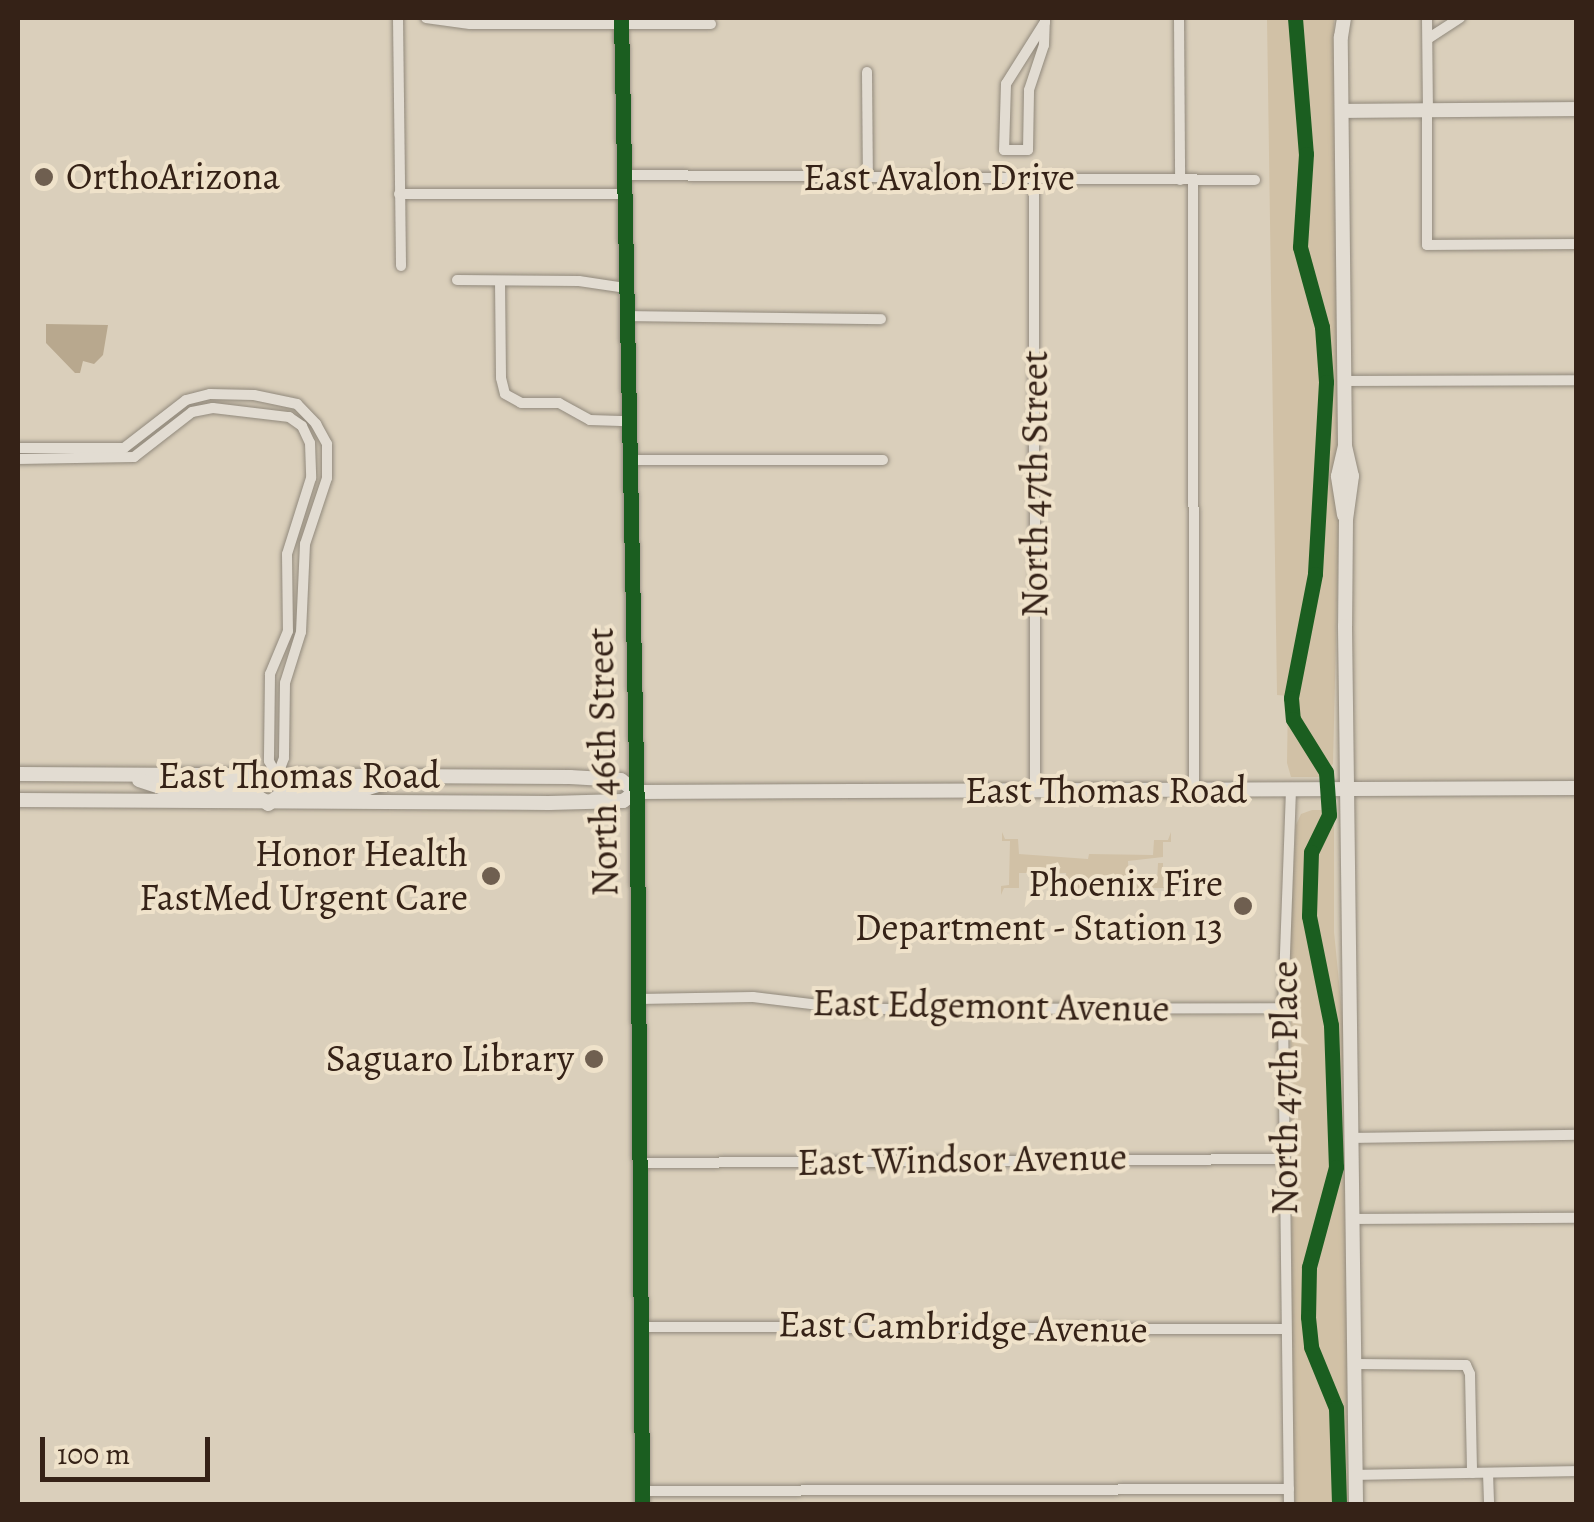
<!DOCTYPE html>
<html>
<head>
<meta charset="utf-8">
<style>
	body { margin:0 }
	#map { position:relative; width:1594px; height:1522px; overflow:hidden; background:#dacfbb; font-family:Alegreya,serif }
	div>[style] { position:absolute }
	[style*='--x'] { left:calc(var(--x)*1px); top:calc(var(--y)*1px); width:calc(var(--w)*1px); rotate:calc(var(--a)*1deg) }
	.green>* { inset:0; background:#d1c1a6 }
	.water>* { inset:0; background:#b8a88e }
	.roads { filter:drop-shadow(0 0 2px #91897c) drop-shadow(0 0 2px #91897c) }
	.street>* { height:10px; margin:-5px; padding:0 5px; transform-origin:5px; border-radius:5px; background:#e2dcd2 }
	.secondary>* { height:14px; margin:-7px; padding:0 7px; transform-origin:7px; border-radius:7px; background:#e2dcd2 }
	.cycleway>* { height:15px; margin:-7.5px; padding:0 7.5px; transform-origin:7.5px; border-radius:7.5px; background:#1b5e20 }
	.dots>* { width:28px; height:28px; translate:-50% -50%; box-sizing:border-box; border:5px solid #efe2ca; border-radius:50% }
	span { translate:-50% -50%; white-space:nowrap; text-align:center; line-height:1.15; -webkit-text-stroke:8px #efe2ca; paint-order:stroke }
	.poi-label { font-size:38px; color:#352217 }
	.left { translate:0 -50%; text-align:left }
	.right { translate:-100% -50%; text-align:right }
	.street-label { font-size:38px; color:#352217 }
	.frame { position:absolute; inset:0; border:20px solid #352217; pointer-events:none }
	.scale { position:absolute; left:40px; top:1437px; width:170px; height:45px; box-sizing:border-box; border:5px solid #352217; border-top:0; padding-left:12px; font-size:30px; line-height:35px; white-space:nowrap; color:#352217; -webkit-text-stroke:8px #efe2ca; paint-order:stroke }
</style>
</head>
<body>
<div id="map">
	<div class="green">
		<i style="clip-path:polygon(1267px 18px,1334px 18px,1339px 514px,1333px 764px,1321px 777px,1291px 777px,1287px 763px,1288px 696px,1277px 695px)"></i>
		<i style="clip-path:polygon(1312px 810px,1323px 810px,1334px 824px,1334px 932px,1345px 1042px,1348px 1504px,1295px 1504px,1293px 1473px,1290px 940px,1296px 825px,1301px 814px)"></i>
		<i style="clip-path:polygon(1002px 832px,1005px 839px,1018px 839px,1019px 854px,1088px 859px,1089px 854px,1153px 855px,1154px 840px,1168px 840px,1171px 832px,1171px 842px,1163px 842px,1163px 857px,1128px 861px,1129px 883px,1157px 883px,1158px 863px,1163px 863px,1163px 887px,1171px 887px,1171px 897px,1167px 888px,1067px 888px,1066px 873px,1019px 873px,1019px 888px,1004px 888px,1001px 895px,1001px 886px,1009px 885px,1010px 841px,1002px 841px)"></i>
	</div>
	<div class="water">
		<i style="clip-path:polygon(46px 324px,108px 325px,103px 355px,94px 364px,83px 361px,80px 373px,75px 373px,46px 343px)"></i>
	</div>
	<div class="roads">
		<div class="street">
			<i style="--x:398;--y:18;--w:248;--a:89.3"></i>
			<i style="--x:426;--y:18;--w:44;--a:7.8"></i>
			<i style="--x:470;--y:24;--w:241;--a:0"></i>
			<i style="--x:1179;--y:18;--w:162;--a:89.6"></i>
			<i style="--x:1427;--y:18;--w:92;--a:89.4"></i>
			<i style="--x:1045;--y:22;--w:73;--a:122.2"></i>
			<i style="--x:1006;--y:84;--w:66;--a:91.7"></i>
			<i style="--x:1004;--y:150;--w:24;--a:0"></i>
			<i style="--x:1028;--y:150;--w:60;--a:-89"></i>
			<i style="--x:1029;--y:90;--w:47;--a:-71.6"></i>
			<i style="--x:1044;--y:45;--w:23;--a:-88"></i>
			<i style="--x:1045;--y:22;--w:4;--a:-90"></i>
			<i style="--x:1429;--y:38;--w:37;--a:-33"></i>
			<i style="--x:867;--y:72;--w:106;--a:89.5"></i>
			<i style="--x:1427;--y:110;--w:135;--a:90"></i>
			<i style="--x:1427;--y:245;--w:149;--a:-0.4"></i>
			<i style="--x:623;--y:175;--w:632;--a:0.45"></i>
			<i style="--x:1034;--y:179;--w:611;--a:89.91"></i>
			<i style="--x:1193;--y:180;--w:610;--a:89.91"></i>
			<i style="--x:399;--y:194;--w:225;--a:0"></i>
			<i style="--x:457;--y:280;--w:122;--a:0.5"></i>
			<i style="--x:579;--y:281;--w:48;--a:8.5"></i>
			<i style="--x:500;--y:281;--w:97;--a:89.4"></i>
			<i style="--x:501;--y:378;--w:16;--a:76"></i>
			<i style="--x:505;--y:394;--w:18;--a:29"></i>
			<i style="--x:521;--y:403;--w:38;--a:0"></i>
			<i style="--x:559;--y:403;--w:35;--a:29"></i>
			<i style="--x:590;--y:420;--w:38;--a:2"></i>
			<i style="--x:626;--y:316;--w:255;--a:0.7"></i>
			<i style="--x:1345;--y:381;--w:231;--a:-0.2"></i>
			<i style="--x:18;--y:448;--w:106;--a:0"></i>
			<i style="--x:124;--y:448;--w:78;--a:-37.7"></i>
			<i style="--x:186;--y:400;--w:25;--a:-14"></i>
			<i style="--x:210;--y:394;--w:44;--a:1.3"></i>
			<i style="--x:254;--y:395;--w:44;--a:11.8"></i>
			<i style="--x:297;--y:404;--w:28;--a:46"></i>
			<i style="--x:316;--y:424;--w:23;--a:61"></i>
			<i style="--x:327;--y:444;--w:34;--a:90"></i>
			<i style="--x:327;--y:478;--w:70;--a:108.4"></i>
			<i style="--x:305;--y:544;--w:88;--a:92.6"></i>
			<i style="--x:301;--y:632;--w:53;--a:107.4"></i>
			<i style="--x:285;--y:683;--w:75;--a:90.8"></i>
			<i style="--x:284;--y:758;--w:19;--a:111"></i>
			<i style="--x:18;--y:459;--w:116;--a:-1"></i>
			<i style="--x:134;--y:457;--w:73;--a:-37.8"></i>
			<i style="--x:192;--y:412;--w:21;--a:-11"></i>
			<i style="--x:213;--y:408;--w:77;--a:6.8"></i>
			<i style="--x:289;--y:417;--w:16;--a:35"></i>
			<i style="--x:302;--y:426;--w:19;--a:65"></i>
			<i style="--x:310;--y:443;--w:35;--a:88"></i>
			<i style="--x:311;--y:478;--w:80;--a:107.5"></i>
			<i style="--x:287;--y:554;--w:77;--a:89.3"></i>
			<i style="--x:288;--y:631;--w:47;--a:112.7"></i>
			<i style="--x:270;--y:674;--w:87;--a:90.7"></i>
			<i style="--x:269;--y:761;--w:17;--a:62"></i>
			<i style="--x:629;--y:460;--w:254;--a:0"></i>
			<i style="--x:639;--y:999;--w:114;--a:-1"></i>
			<i style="--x:753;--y:997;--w:100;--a:6.9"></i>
			<i style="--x:852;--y:1009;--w:431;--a:-0.1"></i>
			<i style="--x:1353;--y:1138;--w:223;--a:-0.8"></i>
			<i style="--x:639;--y:1163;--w:646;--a:-0.35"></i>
			<i style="--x:1352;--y:1219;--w:224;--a:-0.3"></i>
			<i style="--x:640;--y:1327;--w:646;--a:0.18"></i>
			<i style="--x:1355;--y:1364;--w:111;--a:0.5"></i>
			<i style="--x:1466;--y:1365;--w:10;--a:66"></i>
			<i style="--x:1470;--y:1374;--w:99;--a:88.8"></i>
			<i style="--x:1488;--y:1473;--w:31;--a:88"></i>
			<i style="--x:1356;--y:1475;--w:220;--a:-1"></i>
			<i style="--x:642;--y:1491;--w:647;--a:-0.18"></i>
			<i style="--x:1289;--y:1504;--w:496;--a:-90.7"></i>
			<i style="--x:1283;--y:1008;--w:216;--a:-87.9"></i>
		</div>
		<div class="secondary">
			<i style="--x:621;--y:18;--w:799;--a:88.85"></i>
			<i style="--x:637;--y:817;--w:687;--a:89.58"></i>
			<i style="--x:1342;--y:111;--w:234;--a:-0.5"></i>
			<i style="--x:1345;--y:446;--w:31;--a:77"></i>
			<i style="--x:1352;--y:476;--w:44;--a:97.8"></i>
			<i style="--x:1346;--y:520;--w:106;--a:90.5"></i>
			<i style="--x:1345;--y:626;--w:878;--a:89.28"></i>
			<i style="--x:1344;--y:515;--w:39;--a:-99"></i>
			<i style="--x:1338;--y:476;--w:31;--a:-77"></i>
			<i style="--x:1345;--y:446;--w:409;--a:-90.6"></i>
			<i style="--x:1341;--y:37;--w:19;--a:-81"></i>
			<i style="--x:18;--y:774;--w:552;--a:0.31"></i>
			<i style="--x:570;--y:777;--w:51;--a:3.4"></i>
			<i style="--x:621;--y:780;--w:19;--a:39"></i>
			<i style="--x:139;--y:780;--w:25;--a:18"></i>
			<i style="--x:163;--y:788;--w:82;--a:0.7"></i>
			<i style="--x:245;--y:789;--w:26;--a:32"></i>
			<i style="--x:18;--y:800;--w:531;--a:0.32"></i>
			<i style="--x:549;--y:803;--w:74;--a:-1.5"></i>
			<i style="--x:623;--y:801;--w:16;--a:-35"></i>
			<i style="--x:636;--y:792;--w:940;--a:-0.24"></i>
			<i style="--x:268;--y:804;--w:26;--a:-36"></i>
			<i style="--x:289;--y:789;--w:79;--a:-0.7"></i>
			<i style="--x:368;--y:788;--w:24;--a:-17"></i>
		</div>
	</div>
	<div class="cycleway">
		<i style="--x:621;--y:18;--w:799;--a:88.85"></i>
		<i style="--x:637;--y:817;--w:687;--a:89.58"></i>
		<i style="--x:1295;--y:18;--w:136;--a:85.4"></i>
		<i style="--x:1306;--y:154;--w:93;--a:93.7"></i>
		<i style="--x:1300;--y:247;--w:83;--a:74.6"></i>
		<i style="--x:1322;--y:327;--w:55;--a:85.8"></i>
		<i style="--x:1326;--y:382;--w:192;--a:93.3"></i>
		<i style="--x:1315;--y:574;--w:126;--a:101"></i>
		<i style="--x:1291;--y:698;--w:21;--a:85"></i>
		<i style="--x:1293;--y:719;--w:62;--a:58.1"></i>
		<i style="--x:1326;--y:772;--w:43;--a:86"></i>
		<i style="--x:1329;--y:815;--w:41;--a:115.9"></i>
		<i style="--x:1311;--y:852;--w:64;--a:91.8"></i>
		<i style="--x:1309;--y:916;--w:111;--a:78.6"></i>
		<i style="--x:1331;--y:1025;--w:142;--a:88"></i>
		<i style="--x:1336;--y:1167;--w:104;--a:105.1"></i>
		<i style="--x:1309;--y:1267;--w:50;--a:91.1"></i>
		<i style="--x:1308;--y:1317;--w:30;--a:84"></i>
		<i style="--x:1311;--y:1347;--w:66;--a:67.7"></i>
		<i style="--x:1336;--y:1408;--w:96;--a:88.2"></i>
	</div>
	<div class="dots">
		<i style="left:44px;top:177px;background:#6f5f50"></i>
		<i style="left:491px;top:876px;background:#6f5f50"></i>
		<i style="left:1243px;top:906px;background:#6f5f50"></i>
		<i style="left:594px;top:1059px;background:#6f5f50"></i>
	</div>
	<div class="poi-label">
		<span class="left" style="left:66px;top:177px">OrthoArizona</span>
		<span class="right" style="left:468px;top:876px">Honor Health<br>FastMed Urgent Care</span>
		<span class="right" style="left:1223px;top:906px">Phoenix Fire<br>Department - Station 13</span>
		<span class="right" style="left:574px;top:1059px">Saguaro Library</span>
	</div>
	<div class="street-label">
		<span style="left:939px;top:178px">East Avalon Drive</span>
		<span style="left:1035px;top:484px;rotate:-90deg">North 47th Street</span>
		<span style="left:603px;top:762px;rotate:-91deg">North 46th Street</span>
		<span style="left:299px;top:776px">East Thomas Road</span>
		<span style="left:1106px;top:791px">East Thomas Road</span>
		<span style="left:991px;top:1006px;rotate:1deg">East Edgemont Avenue</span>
		<span style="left:1285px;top:1088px;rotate:-90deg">North 47th Place</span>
		<span style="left:962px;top:1160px;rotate:-1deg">East Windsor Avenue</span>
		<span style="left:963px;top:1327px;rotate:1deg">East Cambridge Avenue</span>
	</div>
	<div class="frame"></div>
	<div class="scale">100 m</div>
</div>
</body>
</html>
